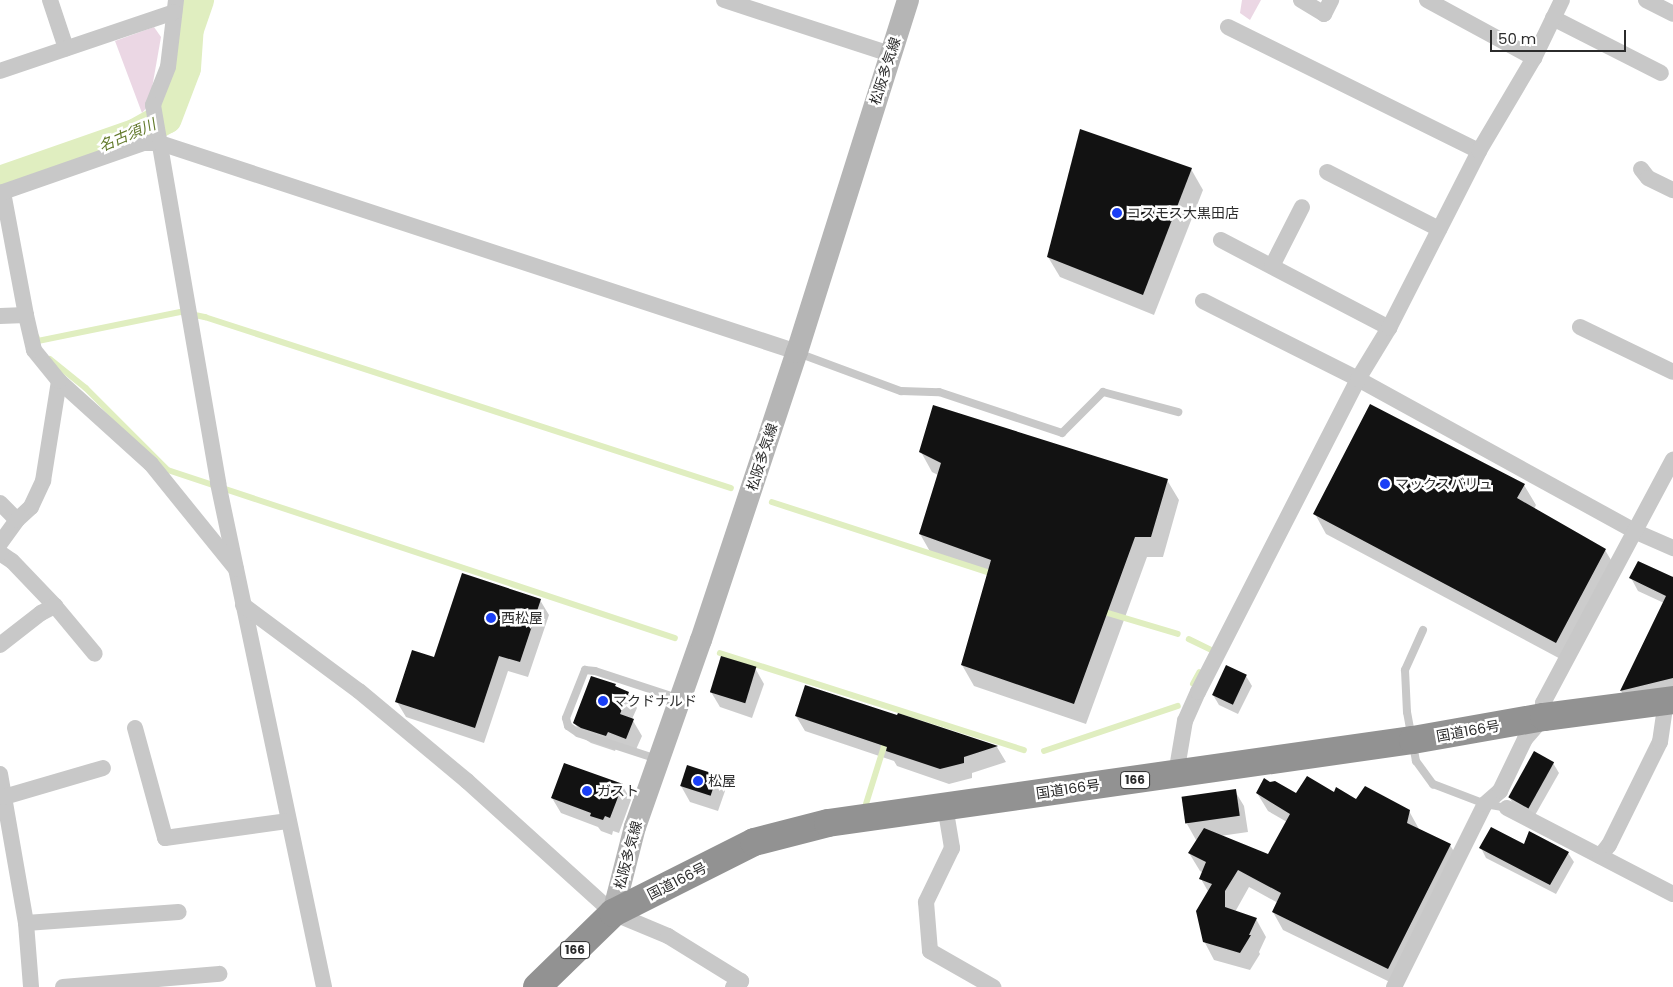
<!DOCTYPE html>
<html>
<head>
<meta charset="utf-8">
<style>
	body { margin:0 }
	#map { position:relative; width:1673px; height:987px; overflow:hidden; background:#fff; font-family:Poppins,"Noto Sans JP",sans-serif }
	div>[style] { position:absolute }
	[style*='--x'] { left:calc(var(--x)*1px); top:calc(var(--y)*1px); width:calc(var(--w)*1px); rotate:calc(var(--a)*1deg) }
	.green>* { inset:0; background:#ebd7e4 }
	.shadow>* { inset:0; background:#0003 }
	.stream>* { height:5.5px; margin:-2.75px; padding:0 2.75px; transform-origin:2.75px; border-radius:2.75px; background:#e0eec0 }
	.river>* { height:32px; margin:-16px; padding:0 16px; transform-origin:16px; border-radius:16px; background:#e0eec0 }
	.building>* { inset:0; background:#121212; transform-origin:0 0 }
	.lane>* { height:8px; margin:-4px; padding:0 4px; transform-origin:4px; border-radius:4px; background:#c8c8c8 }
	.street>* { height:16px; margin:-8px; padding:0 8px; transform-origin:8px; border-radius:8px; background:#c8c8c8 }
	.secondary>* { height:22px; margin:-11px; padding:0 11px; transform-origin:11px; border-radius:11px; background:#b5b5b5 }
	.highway>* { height:28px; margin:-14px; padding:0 14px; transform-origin:14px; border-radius:14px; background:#929292 }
	.dots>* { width:14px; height:14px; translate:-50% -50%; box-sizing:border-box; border:2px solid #fff; border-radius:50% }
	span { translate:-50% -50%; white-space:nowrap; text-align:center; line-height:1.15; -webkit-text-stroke:5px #fff; paint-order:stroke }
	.shield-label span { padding:1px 4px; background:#fff; border:1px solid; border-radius:4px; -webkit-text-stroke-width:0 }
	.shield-label { font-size:12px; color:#2b2b2b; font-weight:700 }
	.street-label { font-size:14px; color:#2b2b2b }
	.poi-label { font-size:14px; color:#2b2b2b }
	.left { translate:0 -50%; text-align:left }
	.water-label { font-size:15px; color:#637a2c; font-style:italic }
	.scale { position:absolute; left:1490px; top:30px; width:136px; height:22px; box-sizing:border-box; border:2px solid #2b2b2b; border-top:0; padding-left:6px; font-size:15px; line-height:18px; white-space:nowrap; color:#2b2b2b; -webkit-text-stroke:4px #fff; paint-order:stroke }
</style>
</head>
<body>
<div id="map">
	<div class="green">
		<i style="clip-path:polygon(1242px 0,1261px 0,1250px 20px,1240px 13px)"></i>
		<i style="clip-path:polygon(154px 27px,161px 37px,149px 105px,142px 113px,115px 41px)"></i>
	</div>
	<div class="shadow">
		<i style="clip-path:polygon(1191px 169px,1203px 190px,1154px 315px,1060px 277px,1048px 257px)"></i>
		<i style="clip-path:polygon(921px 452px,1167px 480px,1179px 500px,1163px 557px,1147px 557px,1086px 724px,974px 686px,962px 665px,988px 575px,932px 555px,920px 534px,938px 475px,932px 472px)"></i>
		<i style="clip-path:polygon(1524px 485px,1536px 505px,1534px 509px,1605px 550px,1617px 570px,1568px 663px,1326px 534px,1315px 514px)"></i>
		<i style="clip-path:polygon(1673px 576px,1673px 692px,1628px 703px,1621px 691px,1664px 603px,1638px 591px,1631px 578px,1671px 578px)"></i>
		<i style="clip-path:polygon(540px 600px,549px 615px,528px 677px,508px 671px,484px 743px,406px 717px,397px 702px,435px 658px)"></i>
		<i style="clip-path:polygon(755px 668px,764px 684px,752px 718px,720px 707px,711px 692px)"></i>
		<i style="clip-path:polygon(1246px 676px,1252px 686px,1238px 714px,1219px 705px,1213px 695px)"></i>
		<i style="clip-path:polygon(615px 685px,617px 689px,628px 693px,637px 708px,632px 719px,642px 736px,634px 754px,617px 746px,615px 751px,591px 743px,583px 738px,574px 722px)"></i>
		<i style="clip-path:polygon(899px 715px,997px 747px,1006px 762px,972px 773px,972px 778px,949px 784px,897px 766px,894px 761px,805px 731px,796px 716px,898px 717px)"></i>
		<i style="clip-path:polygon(1553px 763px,1559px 773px,1534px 817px,1515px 807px,1509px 797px)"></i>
		<i style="clip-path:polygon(687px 767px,716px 776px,725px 791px,718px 811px,690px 802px,681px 786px)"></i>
		<i style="clip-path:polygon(622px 785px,631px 800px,619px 833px,613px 831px,612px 835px,601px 831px,598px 827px,561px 813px,552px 798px)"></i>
		<i style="clip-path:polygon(1235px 791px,1244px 806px,1248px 832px,1220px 836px,1269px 855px,1287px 822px,1268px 811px,1257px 793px,1334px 794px,1409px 811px,1419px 829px,1450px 845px,1461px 863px,1398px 986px,1283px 930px,1273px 912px,1278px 903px,1249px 887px,1235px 912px,1256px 919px,1266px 937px,1259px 952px,1260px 954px,1250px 970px,1214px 960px,1204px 941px,1209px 893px,1201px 879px,1203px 873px,1200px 871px,1189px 853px,1198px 839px,1196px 840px,1187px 824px)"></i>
		<i style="clip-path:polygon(1524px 845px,1568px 853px,1574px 862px,1556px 894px,1486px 858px,1481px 848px)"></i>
	</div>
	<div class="stream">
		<i style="--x:37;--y:337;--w:4;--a:76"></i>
		<i style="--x:38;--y:341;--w:146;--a:-11.5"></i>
		<i style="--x:181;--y:312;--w:25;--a:12"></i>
		<i style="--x:205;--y:317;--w:553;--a:18.01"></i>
		<i style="--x:50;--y:359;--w:46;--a:38.9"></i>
		<i style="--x:86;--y:388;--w:116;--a:45"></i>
		<i style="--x:168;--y:470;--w:534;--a:18.33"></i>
		<i style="--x:772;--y:502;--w:232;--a:18"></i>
		<i style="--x:1101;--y:611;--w:80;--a:16.6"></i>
		<i style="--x:1189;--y:639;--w:25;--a:26"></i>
		<i style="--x:720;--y:653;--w:319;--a:17.7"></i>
		<i style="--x:1193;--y:684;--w:13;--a:-61"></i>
		<i style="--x:1044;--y:751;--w:141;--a:-18.6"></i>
		<i style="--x:866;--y:804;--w:67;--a:-72.6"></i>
	</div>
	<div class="river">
		<i style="--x:0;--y:182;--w:143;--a:-19.2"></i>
		<i style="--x:135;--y:135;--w:35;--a:-29"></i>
		<i style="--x:166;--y:118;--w:53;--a:-69.2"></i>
		<i style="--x:185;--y:68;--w:39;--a:-86"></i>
		<i style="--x:188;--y:29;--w:31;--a:-71"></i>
	</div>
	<div class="building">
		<i style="clip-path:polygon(1080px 129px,1192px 168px,1143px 295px,1047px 257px)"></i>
		<i style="clip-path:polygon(1370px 404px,1525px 484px,1517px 498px,1606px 549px,1556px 643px,1313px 514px)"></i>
		<i style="clip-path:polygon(933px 405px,1168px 479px,1151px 537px,1135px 537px,1074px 704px,961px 665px,991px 560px,919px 534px,941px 463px,919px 452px)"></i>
		<i style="clip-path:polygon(1638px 561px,1673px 577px,1673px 678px,1620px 691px,1666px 596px,1629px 578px)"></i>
		<i style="clip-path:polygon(462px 573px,541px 599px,520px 662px,499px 656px,475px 728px,395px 702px,412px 650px,434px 657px)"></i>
		<i style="left:721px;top:656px;width:37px;height:38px;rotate:17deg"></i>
		<i style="left:1226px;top:665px;width:23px;height:33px;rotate:25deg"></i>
		<i style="clip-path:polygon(591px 676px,616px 684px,615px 686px,629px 692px,620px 714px,634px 719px,626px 739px,608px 732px,606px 736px,581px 728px,573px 723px)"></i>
		<i style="clip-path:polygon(805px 685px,897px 715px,898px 713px,998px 746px,964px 757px,964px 763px,940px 769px,886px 751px,887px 747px,795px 716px)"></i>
		<i style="left:1534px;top:751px;width:23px;height:53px;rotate:29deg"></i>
		<i style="clip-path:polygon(564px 763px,623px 784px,610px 818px,605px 816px,603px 820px,590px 816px,591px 813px,551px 798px)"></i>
		<i style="left:687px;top:765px;width:32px;height:22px;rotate:18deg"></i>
		<i style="clip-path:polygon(1307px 776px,1334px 792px,1336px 787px,1356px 799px,1365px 786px,1410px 810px,1407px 823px,1451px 844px,1388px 969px,1272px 912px,1281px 893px,1238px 870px,1225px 891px,1225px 907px,1257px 918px,1249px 935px,1251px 935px,1240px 953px,1203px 942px,1196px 911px,1212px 884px,1199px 879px,1206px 862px,1188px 853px,1204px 828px,1268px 854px,1290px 814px,1256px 793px,1264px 778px,1270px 782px,1275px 781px,1296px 793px)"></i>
		<i style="left:1236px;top:789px;width:27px;height:55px;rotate:82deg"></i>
		<i style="clip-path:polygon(1491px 827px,1524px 844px,1529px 831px,1569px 852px,1550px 885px,1479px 848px)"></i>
	</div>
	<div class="lane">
		<i style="--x:798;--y:353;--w:110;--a:20.3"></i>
		<i style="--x:901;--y:391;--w:38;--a:2"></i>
		<i style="--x:939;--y:392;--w:130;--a:18.4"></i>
		<i style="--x:1062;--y:433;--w:58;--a:-45"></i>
		<i style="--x:1103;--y:392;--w:78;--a:14.9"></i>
		<i style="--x:1423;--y:630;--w:44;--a:114.2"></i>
		<i style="--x:1405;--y:670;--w:42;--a:87.3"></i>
		<i style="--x:1407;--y:712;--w:50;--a:79.6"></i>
		<i style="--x:1416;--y:761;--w:29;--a:54"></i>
		<i style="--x:1433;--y:784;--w:56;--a:21"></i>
		<i style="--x:1485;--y:804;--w:22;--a:10"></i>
		<i style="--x:657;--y:759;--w:83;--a:-161.8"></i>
		<i style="--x:578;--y:733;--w:12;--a:-145"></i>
		<i style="--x:568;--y:726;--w:8;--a:-104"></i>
		<i style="--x:566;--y:718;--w:52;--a:-68.4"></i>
		<i style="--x:585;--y:670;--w:10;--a:6"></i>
		<i style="--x:595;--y:671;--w:86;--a:18.2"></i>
	</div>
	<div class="street">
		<i style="--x:50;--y:0;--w:51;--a:71.6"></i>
		<i style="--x:176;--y:0;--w:67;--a:96.8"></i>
		<i style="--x:168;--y:67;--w:41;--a:111.5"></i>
		<i style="--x:153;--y:105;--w:384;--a:80.2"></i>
		<i style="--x:218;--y:483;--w:515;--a:78.12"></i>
		<i style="--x:724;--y:0;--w:175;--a:18"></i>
		<i style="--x:1301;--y:0;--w:27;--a:31"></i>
		<i style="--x:1324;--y:14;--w:16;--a:-63"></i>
		<i style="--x:1427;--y:0;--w:122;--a:28.5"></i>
		<i style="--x:1646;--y:0;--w:30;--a:27"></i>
		<i style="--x:1553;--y:18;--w:121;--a:27"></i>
		<i style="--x:1228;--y:27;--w:280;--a:26.3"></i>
		<i style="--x:0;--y:71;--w:184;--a:-18.7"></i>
		<i style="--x:1641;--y:169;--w:11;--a:52"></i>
		<i style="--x:1648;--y:178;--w:28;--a:26"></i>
		<i style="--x:1327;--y:172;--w:126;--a:27"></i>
		<i style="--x:1221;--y:240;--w:190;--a:27.6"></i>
		<i style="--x:1272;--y:266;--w:66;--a:-63"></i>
		<i style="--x:1203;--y:301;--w:174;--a:26.7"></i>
		<i style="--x:1358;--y:379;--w:315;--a:28.8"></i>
		<i style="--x:1634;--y:531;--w:43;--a:23.6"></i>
		<i style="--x:0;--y:316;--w:26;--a:-2"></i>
		<i style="--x:1580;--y:327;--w:103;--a:25.8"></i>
		<i style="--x:0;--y:503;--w:24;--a:45"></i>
		<i style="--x:17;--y:520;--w:29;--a:126"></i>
		<i style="--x:17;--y:520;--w:19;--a:-43"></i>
		<i style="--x:31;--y:507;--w:29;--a:-65"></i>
		<i style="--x:43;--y:481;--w:101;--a:-80.9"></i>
		<i style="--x:0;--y:553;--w:14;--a:34"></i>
		<i style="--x:12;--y:561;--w:62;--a:46.3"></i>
		<i style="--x:55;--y:606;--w:62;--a:50.2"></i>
		<i style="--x:236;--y:569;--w:135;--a:-129"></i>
		<i style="--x:151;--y:464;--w:124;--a:-137.9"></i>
		<i style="--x:59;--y:381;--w:40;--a:-129"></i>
		<i style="--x:34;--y:350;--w:36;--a:-103"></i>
		<i style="--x:26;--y:315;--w:125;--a:-100.6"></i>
		<i style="--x:3;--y:192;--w:149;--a:-19.2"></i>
		<i style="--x:144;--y:143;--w:16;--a:0"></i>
		<i style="--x:160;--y:143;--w:670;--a:18.16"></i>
		<i style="--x:243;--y:605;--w:144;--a:36.6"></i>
		<i style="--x:359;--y:691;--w:141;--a:39.8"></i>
		<i style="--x:467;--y:781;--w:197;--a:42.1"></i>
		<i style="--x:613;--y:913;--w:60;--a:22.7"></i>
		<i style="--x:668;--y:936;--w:86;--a:31.7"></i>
		<i style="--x:741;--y:981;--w:10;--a:143"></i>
		<i style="--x:0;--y:645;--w:52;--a:-38"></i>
		<i style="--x:41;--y:613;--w:16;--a:-27"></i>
		<i style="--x:135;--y:728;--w:114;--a:74.7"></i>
		<i style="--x:165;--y:838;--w:123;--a:-7.9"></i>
		<i style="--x:0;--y:774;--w:151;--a:80.1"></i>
		<i style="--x:26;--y:923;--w:64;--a:85.5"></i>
		<i style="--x:1176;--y:774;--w:54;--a:-80.4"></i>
		<i style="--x:1185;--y:721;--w:32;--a:-66"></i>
		<i style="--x:1198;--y:692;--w:352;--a:-62.9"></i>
		<i style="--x:1358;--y:379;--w:60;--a:-58.7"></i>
		<i style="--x:1389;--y:328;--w:199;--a:-63"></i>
		<i style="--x:1479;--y:151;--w:108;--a:-59.4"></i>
		<i style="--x:1534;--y:58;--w:64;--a:-64.2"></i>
		<i style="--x:4;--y:797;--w:103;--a:-16.3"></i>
		<i style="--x:945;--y:806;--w:43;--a:80.5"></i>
		<i style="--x:952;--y:848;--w:60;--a:115.7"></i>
		<i style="--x:926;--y:902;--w:49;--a:85.3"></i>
		<i style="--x:930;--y:951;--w:73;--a:29.7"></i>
		<i style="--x:1507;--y:808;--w:187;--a:27.4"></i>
		<i style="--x:1600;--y:856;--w:14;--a:-51"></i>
		<i style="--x:1609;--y:845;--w:115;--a:-63.7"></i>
		<i style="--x:1660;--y:742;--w:41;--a:-81.7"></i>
		<i style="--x:26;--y:923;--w:153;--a:-4.1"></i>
		<i style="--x:63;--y:987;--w:157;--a:-4.8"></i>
		<i style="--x:1394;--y:987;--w:204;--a:-63.6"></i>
		<i style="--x:1485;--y:804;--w:20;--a:-41"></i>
		<i style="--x:1500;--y:791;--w:58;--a:-64.3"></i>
		<i style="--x:1525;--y:739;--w:29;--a:-49"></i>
		<i style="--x:1544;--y:717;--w:14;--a:-94"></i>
		<i style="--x:1543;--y:703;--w:276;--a:-61.9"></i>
	</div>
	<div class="secondary">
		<i style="--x:613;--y:913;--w:89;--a:-75.7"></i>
		<i style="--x:635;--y:827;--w:198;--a:-70.6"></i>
		<i style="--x:701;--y:640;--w:304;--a:-71.6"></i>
		<i style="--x:797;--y:352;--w:369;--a:-72.5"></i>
	</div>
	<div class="highway">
		<i style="--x:537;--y:987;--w:106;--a:-44.2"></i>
		<i style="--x:613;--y:913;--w:158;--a:-26.7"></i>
		<i style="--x:754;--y:842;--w:76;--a:-14.4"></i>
		<i style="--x:828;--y:823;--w:591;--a:-8.08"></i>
		<i style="--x:1413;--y:740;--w:133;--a:-10"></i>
		<i style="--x:1544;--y:717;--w:130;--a:-7.5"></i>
	</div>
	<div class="dots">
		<i style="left:1117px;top:213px;background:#1a3ff6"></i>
		<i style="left:1385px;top:484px;background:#1a3ff6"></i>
		<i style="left:491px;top:618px;background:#1a3ff6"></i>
		<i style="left:603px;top:701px;background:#1a3ff6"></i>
		<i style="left:698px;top:781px;background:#1a3ff6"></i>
		<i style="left:587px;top:791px;background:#1a3ff6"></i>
	</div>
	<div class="shield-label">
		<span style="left:1135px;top:780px">166</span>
		<span style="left:575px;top:950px">166</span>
	</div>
	<div class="street-label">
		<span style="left:885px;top:71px;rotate:-72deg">松阪多気線</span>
		<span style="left:762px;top:457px;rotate:-72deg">松阪多気線</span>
		<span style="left:1468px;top:731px;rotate:-10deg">国道166号</span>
		<span style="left:1068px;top:789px;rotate:-8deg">国道166号</span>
		<span style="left:628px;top:855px;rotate:-75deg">松阪多気線</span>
		<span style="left:677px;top:881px;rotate:-27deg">国道166号</span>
	</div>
	<div class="poi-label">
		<span class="left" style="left:1127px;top:213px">コスモス大黒田店</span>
		<span class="left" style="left:1395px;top:484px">マックスバリュ</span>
		<span class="left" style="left:501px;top:618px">西松屋</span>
		<span class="left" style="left:613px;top:701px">マクドナルド</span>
		<span class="left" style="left:708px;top:781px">松屋</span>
		<span class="left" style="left:597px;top:791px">ガスト</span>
	</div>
	<div class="water-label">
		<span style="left:127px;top:135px;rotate:-23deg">名古須川</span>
	</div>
	<div class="scale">50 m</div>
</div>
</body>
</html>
